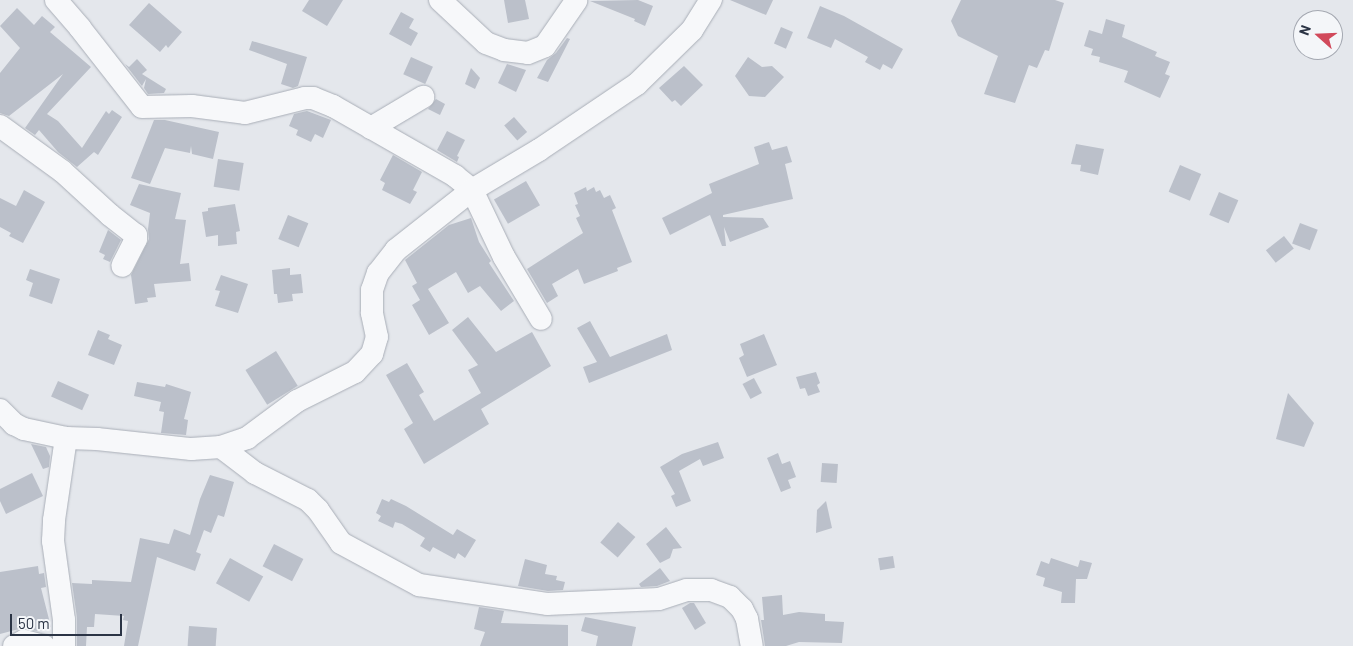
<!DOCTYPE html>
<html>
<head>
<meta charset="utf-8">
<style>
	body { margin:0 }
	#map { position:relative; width:1353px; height:646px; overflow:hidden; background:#e4e7ec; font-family:Barlow,sans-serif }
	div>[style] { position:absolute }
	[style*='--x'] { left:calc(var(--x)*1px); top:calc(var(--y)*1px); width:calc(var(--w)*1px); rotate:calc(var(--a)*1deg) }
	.building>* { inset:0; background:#bbc0ca; transform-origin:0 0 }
	.roads { filter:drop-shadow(0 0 1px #a9aeb7) drop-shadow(0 0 1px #a9aeb7) }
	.minor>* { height:22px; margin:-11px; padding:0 11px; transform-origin:11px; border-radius:11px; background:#f7f8fa }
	span { translate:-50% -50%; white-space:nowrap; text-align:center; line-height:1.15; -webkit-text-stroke:5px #f4f6f9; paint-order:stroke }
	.north { position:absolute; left:1293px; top:10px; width:50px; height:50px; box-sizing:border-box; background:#f4f6f9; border:1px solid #a4a8b1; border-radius:50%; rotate:290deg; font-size:14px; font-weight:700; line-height:20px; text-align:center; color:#2b3445 }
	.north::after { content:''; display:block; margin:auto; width:18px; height:22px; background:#d1495b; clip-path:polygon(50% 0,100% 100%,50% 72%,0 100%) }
	.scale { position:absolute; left:10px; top:614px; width:112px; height:22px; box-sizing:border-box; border:2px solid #2b3445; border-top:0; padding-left:6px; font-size:15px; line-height:18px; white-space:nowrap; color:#2b3445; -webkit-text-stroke:4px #f4f6f9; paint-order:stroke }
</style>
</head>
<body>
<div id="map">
	<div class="building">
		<i style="clip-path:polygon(309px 0,343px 0,327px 26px,302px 11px)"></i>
		<i style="clip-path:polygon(504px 0,525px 0,529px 19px,508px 23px)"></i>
		<i style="clip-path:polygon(638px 0,653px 6px,645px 26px,634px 21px,635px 19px,590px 1px)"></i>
		<i style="clip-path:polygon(730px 0,773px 0,766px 15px)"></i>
		<i style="clip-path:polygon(961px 0,1055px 0,1064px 3px,1049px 51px,1045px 50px,1037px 68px,1029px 65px,1015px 103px,984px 94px,998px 56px,958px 36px,951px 21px)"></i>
		<i style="clip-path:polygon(149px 3px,182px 32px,168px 48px,166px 45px,160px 52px,129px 25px)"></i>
		<i style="clip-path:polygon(820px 6px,844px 16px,903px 49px,892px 69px,883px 64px,880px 70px,865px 62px,868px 57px,835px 39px,831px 48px,807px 38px)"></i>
		<i style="clip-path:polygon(17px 8px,34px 25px,42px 16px,55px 27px,50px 32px,91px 67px,47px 114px,58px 121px,82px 148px,106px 111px,109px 114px,112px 110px,122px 117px,98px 155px,94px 152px,77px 167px,58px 152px,39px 130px,35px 135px,25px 128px,63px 74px,9px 116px,0 113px,0 73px,20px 48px,0 26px)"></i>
		<i style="clip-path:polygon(401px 12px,414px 19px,409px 28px,418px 33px,411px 46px,389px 34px)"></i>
		<i style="clip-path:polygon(1106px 19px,1125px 25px,1122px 37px,1157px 52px,1155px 56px,1170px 62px,1165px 74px,1170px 76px,1160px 98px,1124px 82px,1128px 71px,1099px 62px,1100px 57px,1091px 55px,1093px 49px,1084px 46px,1089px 30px,1102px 34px)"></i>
		<i style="left:781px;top:27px;width:13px;height:18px;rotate:23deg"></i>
		<i style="clip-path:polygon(567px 38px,570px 39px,548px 82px,537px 78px,547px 60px,556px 53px)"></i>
		<i style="clip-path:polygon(252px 41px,307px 57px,298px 86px,293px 88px,281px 84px,287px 64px,249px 50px)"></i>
		<i style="left:411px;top:57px;width:24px;height:19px;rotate:24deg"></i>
		<i style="clip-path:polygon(748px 57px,762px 67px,772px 66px,784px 77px,765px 97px,749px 96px,735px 76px)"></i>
		<i style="clip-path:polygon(137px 59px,147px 70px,142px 74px,166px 89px,164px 93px,148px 94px,144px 88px,146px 79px,142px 86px,125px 64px,129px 67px)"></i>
		<i style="clip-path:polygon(507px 64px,526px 70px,516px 92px,498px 83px)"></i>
		<i style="clip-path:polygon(684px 66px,703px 85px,681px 106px,675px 100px,672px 102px,659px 88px)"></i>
		<i style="clip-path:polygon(471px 68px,480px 78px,475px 89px,465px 84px)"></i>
		<i style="clip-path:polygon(436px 99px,445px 104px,440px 115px,428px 109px)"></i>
		<i style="clip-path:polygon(307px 111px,331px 120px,323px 138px,315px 134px,311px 142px,296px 135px,298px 130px,289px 126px,294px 114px)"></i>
		<i style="left:514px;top:117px;width:20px;height:13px;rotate:49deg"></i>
		<i style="clip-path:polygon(154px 120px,165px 120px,219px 132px,213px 159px,192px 154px,191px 146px,190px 153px,165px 148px,150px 184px,131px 178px)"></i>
		<i style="clip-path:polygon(447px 131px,465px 140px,457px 156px,459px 157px,457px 162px,437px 150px)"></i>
		<i style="clip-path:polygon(769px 142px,772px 150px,787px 146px,792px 162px,785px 164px,793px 199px,723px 215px,723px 217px,763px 218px,769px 227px,730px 242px,724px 227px,726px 246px,722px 246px,710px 215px,670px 235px,662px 218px,712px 193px,709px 184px,759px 164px,754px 147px)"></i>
		<i style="clip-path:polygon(1076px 144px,1104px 149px,1098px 175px,1080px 171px,1081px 165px,1071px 164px)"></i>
		<i style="clip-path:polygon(393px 155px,422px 172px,413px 190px,417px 192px,410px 204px,382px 190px,385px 183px,380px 180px)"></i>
		<i style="left:218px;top:159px;width:26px;height:28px;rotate:9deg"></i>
		<i style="left:1180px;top:165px;width:23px;height:29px;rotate:23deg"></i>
		<i style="left:526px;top:181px;width:28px;height:37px;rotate:60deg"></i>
		<i style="clip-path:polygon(139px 184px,181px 193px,175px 219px,186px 220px,180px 264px,189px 263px,191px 281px,154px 284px,156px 297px,147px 298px,148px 302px,135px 304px,131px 275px,149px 239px,148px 229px,150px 213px,130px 205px)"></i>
		<i style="clip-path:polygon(586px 187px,587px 191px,594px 187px,596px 192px,600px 190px,604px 198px,610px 195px,616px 208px,612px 210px,632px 262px,617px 268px,618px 271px,584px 284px,578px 269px,552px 284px,558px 296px,547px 303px,527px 269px,583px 233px,576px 218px,580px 216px,575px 205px,578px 204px,574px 193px)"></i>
		<i style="clip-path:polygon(24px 190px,45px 202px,23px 243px,9px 236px,11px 233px,0 227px,0 198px,16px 206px)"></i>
		<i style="left:1219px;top:192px;width:21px;height:25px;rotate:23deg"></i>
		<i style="clip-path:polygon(235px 204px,240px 231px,236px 232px,237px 244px,218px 246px,218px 235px,206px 237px,202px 212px,208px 211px,208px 208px)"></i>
		<i style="left:288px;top:215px;width:22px;height:26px;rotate:22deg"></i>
		<i style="clip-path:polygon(471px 218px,479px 242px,491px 261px,489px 263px,514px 301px,501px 311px,480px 286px,468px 293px,456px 272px,428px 289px,449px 323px,429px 335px,412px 305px,420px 300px,412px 286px,417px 283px,405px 260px,449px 225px)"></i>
		<i style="left:1300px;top:223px;width:19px;height:22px;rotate:21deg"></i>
		<i style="clip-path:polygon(108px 230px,121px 240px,110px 262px,103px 259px,105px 255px,99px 252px)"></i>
		<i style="left:1284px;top:236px;width:16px;height:23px;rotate:52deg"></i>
		<i style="clip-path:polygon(290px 268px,290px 275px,301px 274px,303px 293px,292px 294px,293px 301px,278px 303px,277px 294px,274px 294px,272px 270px)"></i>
		<i style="clip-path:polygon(30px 269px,60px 279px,52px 304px,29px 296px,33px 283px,26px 280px)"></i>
		<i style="clip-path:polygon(221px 275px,248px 284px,238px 313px,215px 306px,220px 291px,215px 290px)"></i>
		<i style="clip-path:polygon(468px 317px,496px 352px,532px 332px,551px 366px,481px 409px,489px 424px,424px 464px,404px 429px,413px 423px,386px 375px,407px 363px,424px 392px,419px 395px,434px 421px,481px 393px,468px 370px,478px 365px,452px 330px)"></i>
		<i style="clip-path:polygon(590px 321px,610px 357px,667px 334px,672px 350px,589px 383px,583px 367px,597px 362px,577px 328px)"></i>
		<i style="clip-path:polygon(98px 330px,110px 335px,108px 339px,122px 345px,114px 365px,88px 355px)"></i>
		<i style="clip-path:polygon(764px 334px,777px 365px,747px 377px,739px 358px,744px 355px,740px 344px)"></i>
		<i style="left:276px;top:351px;width:41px;height:36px;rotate:58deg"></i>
		<i style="clip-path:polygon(816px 372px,820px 383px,817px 385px,820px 392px,808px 396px,805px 388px,800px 389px,796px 377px)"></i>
		<i style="left:754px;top:378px;width:17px;height:13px;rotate:62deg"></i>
		<i style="left:58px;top:381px;width:34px;height:17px;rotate:24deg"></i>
		<i style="clip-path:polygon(137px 382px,165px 387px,166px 384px,191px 392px,184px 419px,188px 420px,186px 435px,161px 433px,164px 412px,159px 411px,161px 402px,134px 396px)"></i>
		<i style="clip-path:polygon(1288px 393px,1314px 423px,1304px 447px,1276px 439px)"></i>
		<i style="clip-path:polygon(718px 442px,724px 458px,703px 466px,700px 459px,679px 471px,691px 501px,676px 507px,671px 496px,675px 494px,660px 467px,682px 454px)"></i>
		<i style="clip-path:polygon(31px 444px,46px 447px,50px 456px,49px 467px,43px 469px)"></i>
		<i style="clip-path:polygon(778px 453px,782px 464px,790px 461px,796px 477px,788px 480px,791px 488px,781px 492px,767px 458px)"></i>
		<i style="left:822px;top:463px;width:16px;height:19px;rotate:4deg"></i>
		<i style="clip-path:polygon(32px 473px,43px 496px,6px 514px,0 501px,0 489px)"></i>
		<i style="clip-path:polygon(210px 475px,234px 482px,224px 517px,218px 515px,211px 533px,204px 530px,196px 552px,201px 554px,195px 571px,157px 557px,138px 646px,124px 646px,128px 621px,123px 620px,124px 616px,95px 614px,94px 627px,87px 627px,86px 646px,77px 646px,77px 618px,72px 583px,92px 584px,92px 580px,131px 582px,140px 538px,169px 544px,174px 529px,190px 535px,200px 499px)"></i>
		<i style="clip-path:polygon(382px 499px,389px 502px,391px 499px,406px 506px,453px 535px,457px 529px,476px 540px,465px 558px,458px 553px,455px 559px,433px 547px,430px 552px,420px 546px,425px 538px,402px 524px,395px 522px,393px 528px,378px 521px,381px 516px,376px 513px)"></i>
		<i style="clip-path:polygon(826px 501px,832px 528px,816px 533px,817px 510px)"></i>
		<i style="left:618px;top:522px;width:23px;height:27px;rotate:41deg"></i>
		<i style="clip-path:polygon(666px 527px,682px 548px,673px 549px,670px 558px,660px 563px,646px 544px)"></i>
		<i style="left:274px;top:544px;width:33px;height:25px;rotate:27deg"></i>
		<i style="left:893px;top:556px;width:12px;height:15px;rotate:81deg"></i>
		<i style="left:230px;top:558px;width:38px;height:29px;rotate:29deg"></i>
		<i style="clip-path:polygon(1051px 558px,1078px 567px,1080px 560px,1092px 563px,1087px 579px,1076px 579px,1075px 603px,1061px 603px,1062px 592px,1043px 586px,1045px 578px,1036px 575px,1041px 561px,1049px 564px)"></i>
		<i style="clip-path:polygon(525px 559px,547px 565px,545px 574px,557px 576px,556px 580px,565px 582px,563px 590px,548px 591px,518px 586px)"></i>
		<i style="clip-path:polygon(38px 566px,39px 574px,44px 573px,46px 587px,41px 588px,51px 627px,39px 631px,19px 629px,0 634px,0 572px)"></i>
		<i style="clip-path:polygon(660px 568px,670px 581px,657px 586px,641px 587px,639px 584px)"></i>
		<i style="clip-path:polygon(782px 595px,783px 615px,799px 612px,825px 614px,825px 621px,844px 622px,842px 643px,799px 642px,786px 646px,765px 646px,761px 620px,764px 620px,762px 597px)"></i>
		<i style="clip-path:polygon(690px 603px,694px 603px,706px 623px,695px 630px,682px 608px)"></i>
		<i style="clip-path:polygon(479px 607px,504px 611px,501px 623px,568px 625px,568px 646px,480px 646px,485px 632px,474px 629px)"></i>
		<i style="clip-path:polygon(585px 617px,636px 627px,632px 646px,596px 646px,598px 636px,581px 631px)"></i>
		<i style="left:189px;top:626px;width:28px;height:20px;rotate:4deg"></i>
	</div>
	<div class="roads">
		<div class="minor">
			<i style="--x:56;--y:0;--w:37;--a:49"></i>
			<i style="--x:80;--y:28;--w:100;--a:51.9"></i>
			<i style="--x:142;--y:107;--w:50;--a:-1.1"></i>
			<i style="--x:192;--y:106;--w:53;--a:7.5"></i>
			<i style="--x:245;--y:113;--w:62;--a:-14"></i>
			<i style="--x:305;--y:98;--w:8;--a:0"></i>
			<i style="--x:313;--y:98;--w:22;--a:22"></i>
			<i style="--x:333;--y:106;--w:141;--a:29.8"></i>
			<i style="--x:455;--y:176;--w:22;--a:39"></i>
			<i style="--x:472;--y:190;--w:74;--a:64.5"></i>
			<i style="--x:504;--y:257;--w:72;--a:59.2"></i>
			<i style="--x:440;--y:0;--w:63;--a:43.1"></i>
			<i style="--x:486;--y:43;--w:19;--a:21"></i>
			<i style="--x:504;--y:50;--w:24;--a:7"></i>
			<i style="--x:528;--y:53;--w:18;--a:-22"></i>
			<i style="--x:545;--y:46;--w:55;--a:-55.4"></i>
			<i style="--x:0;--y:126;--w:77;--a:36"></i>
			<i style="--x:62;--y:171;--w:65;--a:42.5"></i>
			<i style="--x:110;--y:215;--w:33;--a:38"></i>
			<i style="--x:136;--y:235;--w:4;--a:90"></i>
			<i style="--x:136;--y:239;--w:30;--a:117"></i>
			<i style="--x:371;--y:128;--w:61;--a:-30.8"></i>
			<i style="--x:0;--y:410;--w:20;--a:45"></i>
			<i style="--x:14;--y:424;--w:11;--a:27"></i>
			<i style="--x:24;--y:429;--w:43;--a:12.1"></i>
			<i style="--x:66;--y:438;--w:31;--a:2"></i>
			<i style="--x:97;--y:439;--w:95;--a:6.1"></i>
			<i style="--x:191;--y:449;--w:30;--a:-4"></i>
			<i style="--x:221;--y:447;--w:28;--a:-19"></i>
			<i style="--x:247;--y:438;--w:62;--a:-36.5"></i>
			<i style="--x:297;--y:401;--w:65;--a:-26.6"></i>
			<i style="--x:355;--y:372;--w:25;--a:-47"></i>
			<i style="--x:372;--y:354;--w:18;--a:-74"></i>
			<i style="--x:377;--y:337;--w:25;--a:-102"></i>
			<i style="--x:372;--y:313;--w:23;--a:-90"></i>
			<i style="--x:372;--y:290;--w:18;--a:-71"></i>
			<i style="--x:378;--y:273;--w:29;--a:-52"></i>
			<i style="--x:396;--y:250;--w:97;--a:-38.3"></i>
			<i style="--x:472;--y:190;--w:78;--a:-30.8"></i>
			<i style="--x:539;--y:150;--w:118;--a:-34"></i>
			<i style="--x:637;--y:84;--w:77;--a:-44.5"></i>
			<i style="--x:692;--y:30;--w:36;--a:-58"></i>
			<i style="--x:221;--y:447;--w:43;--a:37.4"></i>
			<i style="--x:255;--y:473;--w:59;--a:27"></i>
			<i style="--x:308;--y:500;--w:14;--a:45"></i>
			<i style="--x:318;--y:510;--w:40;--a:55.1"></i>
			<i style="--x:341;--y:543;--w:89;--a:28.3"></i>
			<i style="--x:419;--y:585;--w:129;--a:8.4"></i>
			<i style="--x:547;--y:604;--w:112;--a:-2.6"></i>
			<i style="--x:659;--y:599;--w:29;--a:-18"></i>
			<i style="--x:687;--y:590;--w:24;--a:0"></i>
			<i style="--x:711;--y:590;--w:20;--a:20"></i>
			<i style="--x:730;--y:597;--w:17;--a:45"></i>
			<i style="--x:742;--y:609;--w:11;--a:63"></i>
			<i style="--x:747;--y:619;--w:27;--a:80"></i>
			<i style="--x:14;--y:646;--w:11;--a:-27"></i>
			<i style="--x:24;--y:641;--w:21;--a:14"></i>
			<i style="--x:64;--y:646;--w:26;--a:-90"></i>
			<i style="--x:64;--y:620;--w:80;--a:-97.9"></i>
			<i style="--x:53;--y:541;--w:21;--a:-87"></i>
			<i style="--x:54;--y:520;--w:83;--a:-81.7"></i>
		</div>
	</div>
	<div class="north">N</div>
	<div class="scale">50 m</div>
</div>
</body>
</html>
